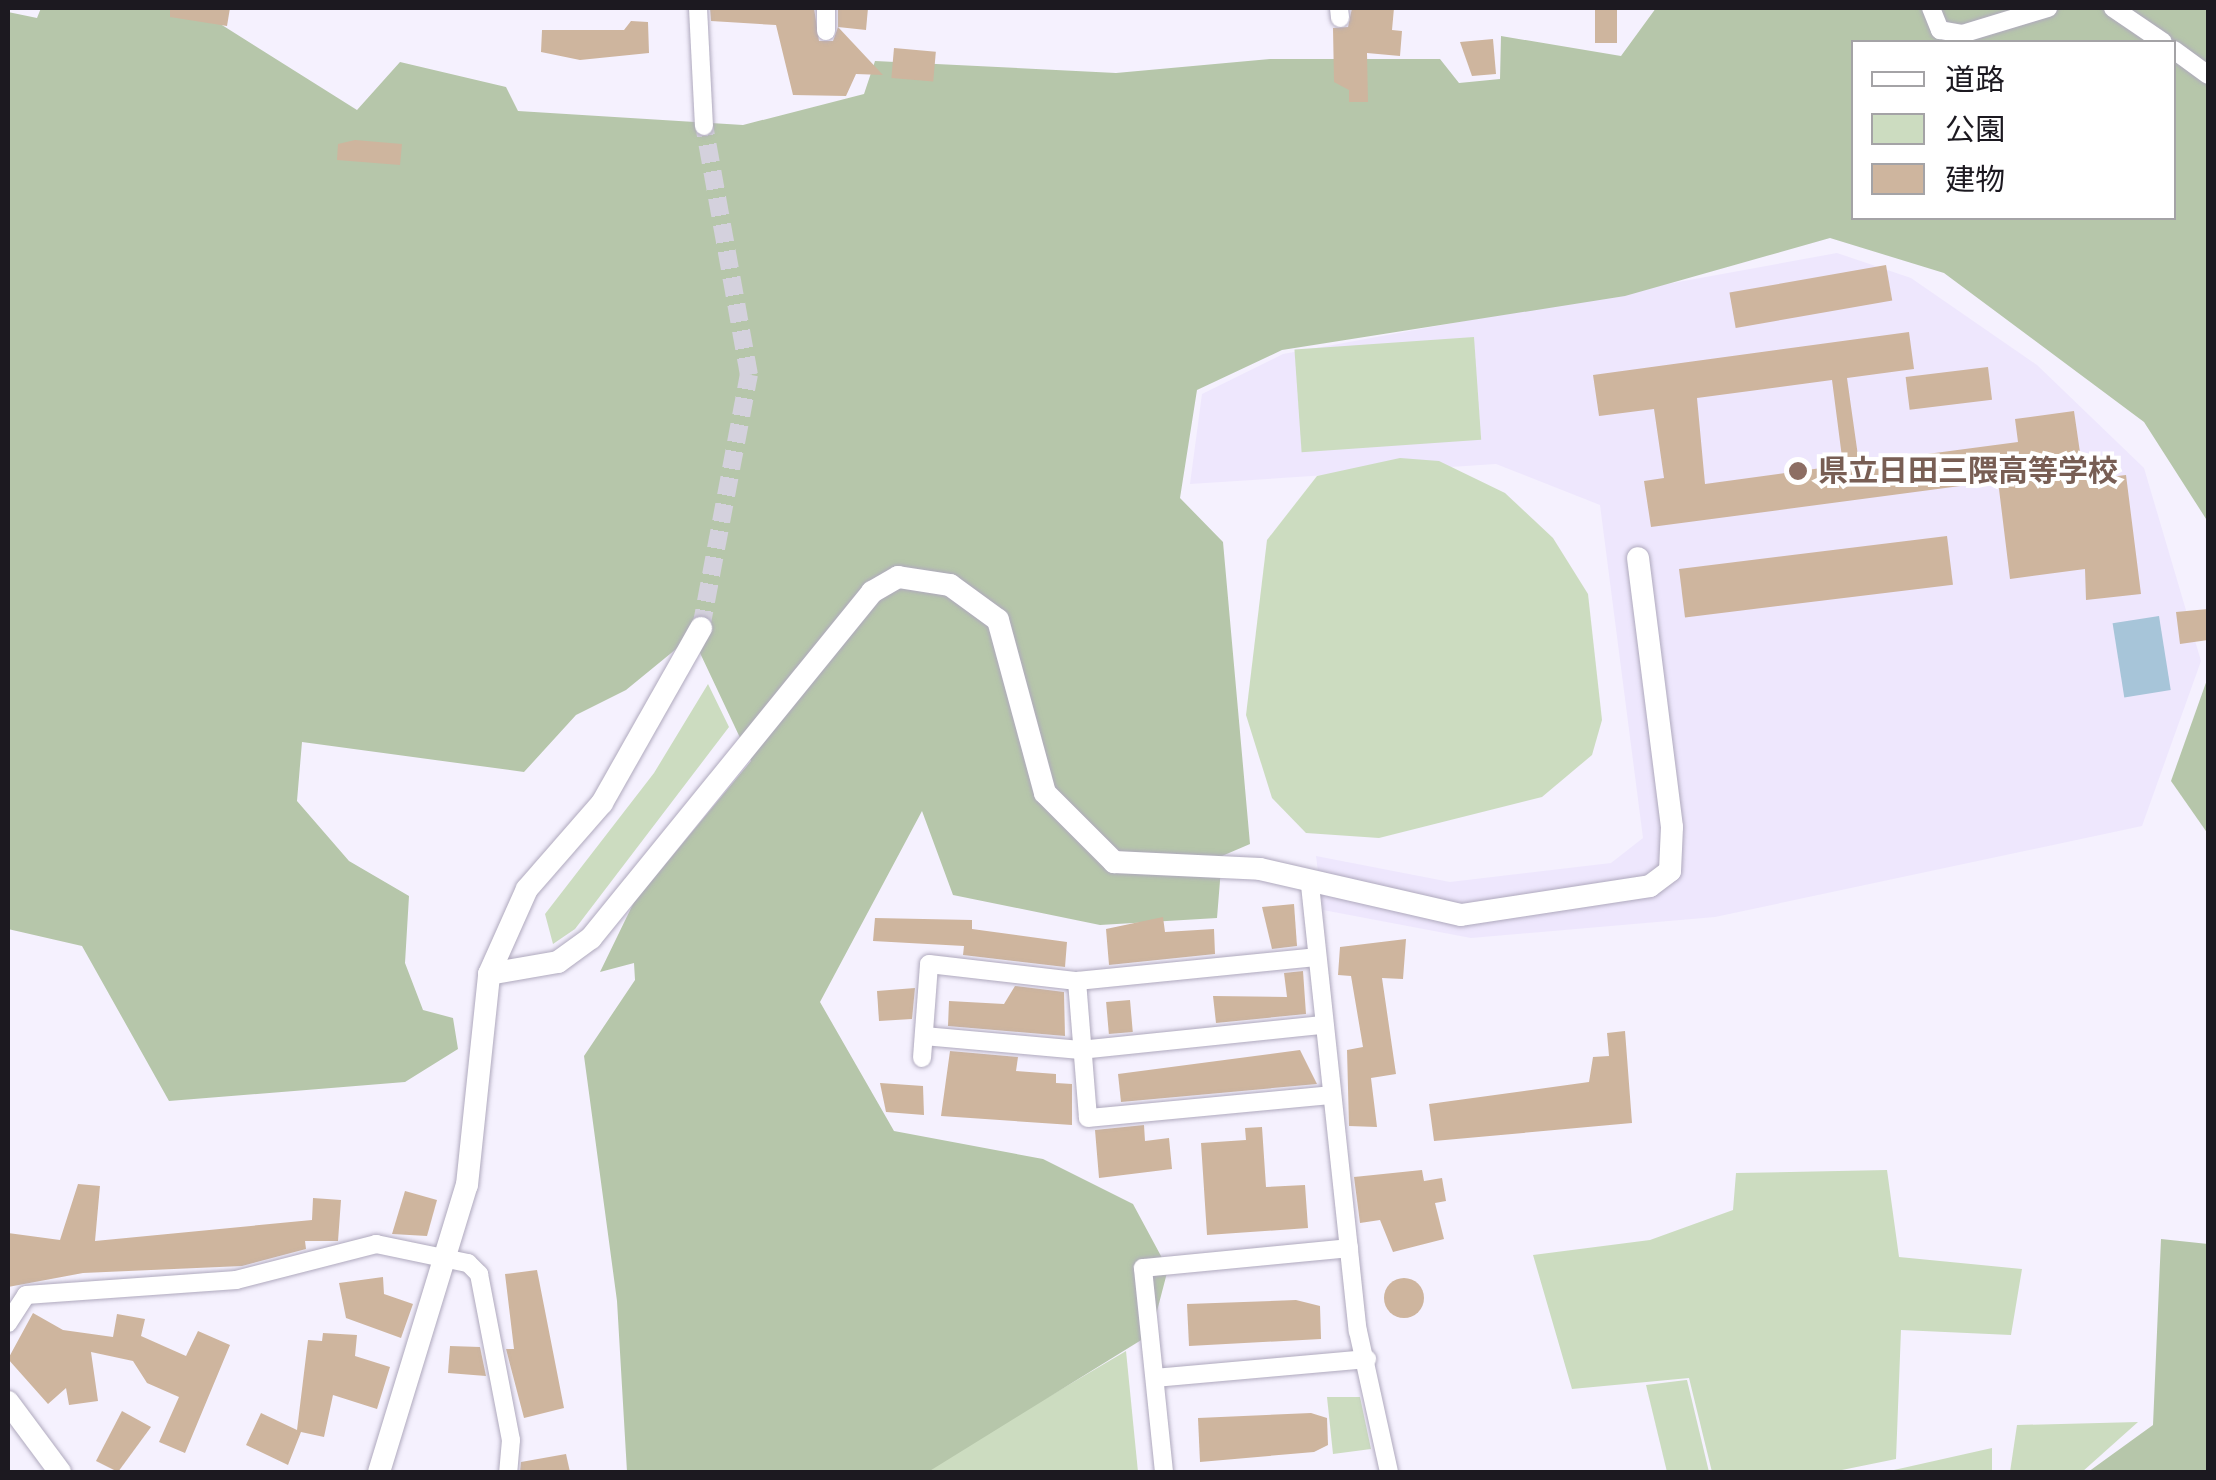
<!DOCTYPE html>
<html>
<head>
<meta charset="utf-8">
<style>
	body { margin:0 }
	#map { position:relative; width:2216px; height:1480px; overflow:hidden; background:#f5f1fe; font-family:Poppins,"Noto Sans JP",sans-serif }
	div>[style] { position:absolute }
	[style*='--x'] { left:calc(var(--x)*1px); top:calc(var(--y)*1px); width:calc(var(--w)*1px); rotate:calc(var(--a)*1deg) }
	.built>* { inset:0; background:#eee7fd }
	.green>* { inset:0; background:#ccdcc0; transform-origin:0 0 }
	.forest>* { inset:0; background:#b6c6aa }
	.water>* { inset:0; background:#a7c5d9; transform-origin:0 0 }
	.building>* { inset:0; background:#ceb59e; transform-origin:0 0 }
	.round { border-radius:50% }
	.street-tunnel>* { height:18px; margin-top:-9px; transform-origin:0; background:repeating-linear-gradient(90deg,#d4d1dd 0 18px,transparent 0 27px) }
	.roads { filter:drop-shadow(0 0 2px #afa9bd) drop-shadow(0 0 2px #afa9bd) }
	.street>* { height:18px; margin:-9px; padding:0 9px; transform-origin:9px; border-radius:9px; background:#fff }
	.secondary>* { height:22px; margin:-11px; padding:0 11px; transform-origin:11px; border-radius:11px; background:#fff }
	.dots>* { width:28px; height:28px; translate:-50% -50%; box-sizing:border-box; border:5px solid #fff; border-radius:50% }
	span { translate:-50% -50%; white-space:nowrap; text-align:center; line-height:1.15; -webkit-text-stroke:8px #fff; paint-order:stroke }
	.education-label { font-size:30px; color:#785e54; font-weight:700 }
	.left { translate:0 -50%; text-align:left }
	.frame { position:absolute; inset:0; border:10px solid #1c1920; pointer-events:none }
	.legend { position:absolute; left:1851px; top:40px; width:325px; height:180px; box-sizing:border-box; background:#fff; border:2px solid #a4a3a6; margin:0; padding:12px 18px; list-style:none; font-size:30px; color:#1c1920 }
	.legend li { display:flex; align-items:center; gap:20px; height:50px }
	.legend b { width:50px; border:2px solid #a4a3a6 }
</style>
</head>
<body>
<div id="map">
	<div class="built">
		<i style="clip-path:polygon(1837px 253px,1911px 278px,2037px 365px,2144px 468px,2201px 661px,2142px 826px,1715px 917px,1471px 938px,1323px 910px,1316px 856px,1450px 882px,1611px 863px,1643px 838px,1600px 505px,1496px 464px,1190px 484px,1202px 394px,1283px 354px)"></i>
	</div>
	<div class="green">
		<i style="left:1474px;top:337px;width:103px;height:180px;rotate:86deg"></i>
		<i style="clip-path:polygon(1400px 458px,1439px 461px,1505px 493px,1553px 538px,1588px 594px,1602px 720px,1592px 755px,1542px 797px,1379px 838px,1306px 833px,1272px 798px,1246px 715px,1267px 540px,1317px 476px)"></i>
		<i style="clip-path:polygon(708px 684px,729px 727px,575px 929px,553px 944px,545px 914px,654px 773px)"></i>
		<i style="clip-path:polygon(1887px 1170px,1899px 1257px,2022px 1269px,2011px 1335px,1901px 1330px,1896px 1459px,1832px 1472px,1712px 1472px,1689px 1378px,1572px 1389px,1533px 1255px,1650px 1240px,1733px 1210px,1736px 1173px)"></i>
		<i style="clip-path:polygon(1126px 1351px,1138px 1472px,931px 1472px,928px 1468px)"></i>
		<i style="clip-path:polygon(1686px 1380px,1687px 1380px,1709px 1472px,1667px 1472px,1646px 1385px)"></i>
		<i style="clip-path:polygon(1327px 1397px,1360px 1397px,1371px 1449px,1333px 1454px)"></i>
		<i style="clip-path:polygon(2138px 1422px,2082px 1472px,2010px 1472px,2017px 1425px)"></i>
		<i style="clip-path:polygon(1992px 1448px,1992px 1472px,1885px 1472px)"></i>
	</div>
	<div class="forest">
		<i style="clip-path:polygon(evenodd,41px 8px,195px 8px,357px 110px,400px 62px,506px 87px,518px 111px,743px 125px,864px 94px,875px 61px,1116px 73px,1270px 59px,1440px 59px,1459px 83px,1500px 79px,1501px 36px,1621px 56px,1656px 8px,2208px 8px,2208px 522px,2144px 422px,1944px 273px,1830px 238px,1625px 296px,1282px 350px,1197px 390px,1180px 498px,1223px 542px,1250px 844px,1222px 856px,1217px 918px,1100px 925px,953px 895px,922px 811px,820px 1002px,894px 1131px,1043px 1159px,1133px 1204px,1168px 1269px,1151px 1334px,928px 1472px,627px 1472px,617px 1301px,584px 1056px,635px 980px,634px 963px,600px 972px,634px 902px,751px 761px,692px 636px,626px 690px,576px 715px,524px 772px,302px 742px,297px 801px,349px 861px,409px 896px,405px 963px,423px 1010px,453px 1018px,458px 1049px,405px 1082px,169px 1101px,82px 946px,8px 929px,8px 12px,37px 18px,41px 8px,1854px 42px,2174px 42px,2174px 218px,1854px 218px,1854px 42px)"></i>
		<i style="clip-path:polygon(2208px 677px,2208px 834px,2171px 781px)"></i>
		<i style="clip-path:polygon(2161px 1239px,2208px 1244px,2208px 1472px,2088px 1472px,2153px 1425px)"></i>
	</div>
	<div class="water">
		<i style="left:2159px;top:616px;width:75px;height:47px;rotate:81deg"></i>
	</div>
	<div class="building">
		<i style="clip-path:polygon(170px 8px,230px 8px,227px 26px,170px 17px)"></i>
		<i style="clip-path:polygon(710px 8px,814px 8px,819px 41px,833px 41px,838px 27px,883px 75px,856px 74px,846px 96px,793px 95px,776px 25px,711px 21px)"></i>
		<i style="clip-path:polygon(838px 8px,868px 8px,866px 30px,838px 27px)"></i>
		<i style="clip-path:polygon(1352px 8px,1394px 8px,1392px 30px,1402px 31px,1400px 56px,1367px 53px,1368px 102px,1349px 102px,1349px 90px,1334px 82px,1333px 28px,1348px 27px)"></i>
		<i style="left:1595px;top:8px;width:22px;height:35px"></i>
		<i style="clip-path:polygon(631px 21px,648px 22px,649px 53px,580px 60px,541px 52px,542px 30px,624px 30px)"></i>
		<i style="clip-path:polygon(1493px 39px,1496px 74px,1472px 76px,1460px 42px)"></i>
		<i style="left:894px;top:48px;width:42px;height:30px;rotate:5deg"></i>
		<i style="clip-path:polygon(355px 140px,402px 144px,400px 165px,337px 160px,338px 144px)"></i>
		<i style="left:1886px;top:265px;width:36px;height:159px;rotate:80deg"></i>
		<i style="clip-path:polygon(evenodd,1909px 332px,1914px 369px,1847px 378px,1859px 463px,2018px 442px,2015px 419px,2074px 411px,2084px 480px,2126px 475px,2141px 594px,2086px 600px,2085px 569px,2010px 579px,1998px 481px,1651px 527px,1644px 481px,1664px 478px,1654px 409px,1599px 416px,1593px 375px,1909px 332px,1832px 380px,1843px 465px,1705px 484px,1697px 398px,1832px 380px)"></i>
		<i style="left:1988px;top:367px;width:33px;height:83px;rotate:83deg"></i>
		<i style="left:1947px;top:536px;width:49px;height:270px;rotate:83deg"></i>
		<i style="clip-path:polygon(2208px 609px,2208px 640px,2180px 644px,2176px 612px)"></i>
		<i style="clip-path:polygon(1294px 904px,1297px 946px,1272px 949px,1262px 907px)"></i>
		<i style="clip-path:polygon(1163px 917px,1165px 932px,1214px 929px,1215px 954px,1109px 965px,1106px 929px)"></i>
		<i style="clip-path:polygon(875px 918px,972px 920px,972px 929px,1067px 942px,1065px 967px,963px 955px,964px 946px,873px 941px)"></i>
		<i style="clip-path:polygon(1406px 939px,1403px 979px,1382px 978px,1396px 1074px,1371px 1078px,1377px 1127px,1349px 1126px,1347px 1050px,1363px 1047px,1351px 976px,1338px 975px,1340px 947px)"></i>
		<i style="clip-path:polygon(1303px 971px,1306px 1014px,1216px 1023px,1213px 996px,1287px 997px,1284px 973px)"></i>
		<i style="clip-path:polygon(1015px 986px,1064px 992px,1065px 1036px,948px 1026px,949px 1001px,1004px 1004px)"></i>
		<i style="clip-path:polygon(915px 988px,912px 1019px,879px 1021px,877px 991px)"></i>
		<i style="left:1130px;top:1000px;width:32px;height:24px;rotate:85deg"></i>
		<i style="clip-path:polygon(1625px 1031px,1632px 1123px,1434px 1141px,1429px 1104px,1589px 1082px,1593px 1057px,1609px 1056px,1607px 1033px)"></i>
		<i style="clip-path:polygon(1300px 1050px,1317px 1084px,1121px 1102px,1118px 1074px)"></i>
		<i style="clip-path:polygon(950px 1051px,1018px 1057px,1016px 1071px,1056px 1074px,1056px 1083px,1072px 1084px,1072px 1125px,941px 1116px)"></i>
		<i style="clip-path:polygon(880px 1083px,923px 1086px,924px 1115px,886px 1112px)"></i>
		<i style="clip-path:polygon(1144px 1125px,1145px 1141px,1169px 1138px,1172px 1169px,1099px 1178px,1095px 1130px)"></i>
		<i style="clip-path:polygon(1262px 1127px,1266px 1187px,1305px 1185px,1308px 1228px,1207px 1235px,1201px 1143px,1246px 1140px,1245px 1128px)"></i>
		<i style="clip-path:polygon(1422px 1170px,1424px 1181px,1442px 1178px,1446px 1201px,1435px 1203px,1444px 1239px,1393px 1252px,1380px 1220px,1360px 1223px,1354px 1177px)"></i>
		<i style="clip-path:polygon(78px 1184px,100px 1186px,95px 1241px,312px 1220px,313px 1198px,341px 1200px,338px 1241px,305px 1241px,306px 1249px,242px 1266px,83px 1273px,8px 1287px,8px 1233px,60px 1240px)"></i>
		<i style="clip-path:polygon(405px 1191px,437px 1200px,427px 1236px,392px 1234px)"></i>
		<i style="clip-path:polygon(537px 1270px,564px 1408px,524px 1418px,506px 1349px,514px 1349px,505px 1274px)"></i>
		<i style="clip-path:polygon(383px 1277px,384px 1294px,413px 1304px,401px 1338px,346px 1318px,339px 1283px)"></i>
		<i class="round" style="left:1384px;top:1278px;width:40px;height:40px"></i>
		<i style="clip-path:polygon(1296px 1300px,1320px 1306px,1321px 1339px,1189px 1346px,1187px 1304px)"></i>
		<i style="clip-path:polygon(33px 1313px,63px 1330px,113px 1337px,117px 1314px,145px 1319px,141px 1336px,186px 1356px,198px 1331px,230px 1345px,185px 1453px,159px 1442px,179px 1397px,147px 1383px,133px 1361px,91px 1352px,98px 1401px,69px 1405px,66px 1388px,48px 1404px,8px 1359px)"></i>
		<i style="clip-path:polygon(323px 1333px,357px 1335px,355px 1356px,390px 1367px,377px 1409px,333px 1395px,324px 1437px,301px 1432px,288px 1465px,246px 1445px,261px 1413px,297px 1430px,308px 1340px,322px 1341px)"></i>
		<i style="clip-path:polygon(450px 1346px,480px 1347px,486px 1376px,448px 1373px)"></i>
		<i style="clip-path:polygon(122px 1411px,151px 1427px,118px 1472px,96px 1461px)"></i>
		<i style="clip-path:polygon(1311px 1413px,1327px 1418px,1328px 1445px,1314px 1452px,1200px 1462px,1198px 1418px)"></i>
		<i style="clip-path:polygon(566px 1454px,570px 1472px,520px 1472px,521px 1462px)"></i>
	</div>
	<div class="street-tunnel">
		<i style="--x:701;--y:628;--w:258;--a:-79.3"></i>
		<i style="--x:749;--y:375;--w:253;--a:-100.2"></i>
	</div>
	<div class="roads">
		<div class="street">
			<i style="--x:698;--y:8;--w:118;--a:87.1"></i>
			<i style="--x:1339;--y:8;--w:10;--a:84"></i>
			<i style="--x:1931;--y:8;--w:24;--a:68"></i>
			<i style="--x:1940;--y:30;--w:22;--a:10"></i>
			<i style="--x:1962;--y:34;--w:90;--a:-16.8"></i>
			<i style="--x:2113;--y:8;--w:60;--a:34.2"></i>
			<i style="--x:826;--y:31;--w:23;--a:-90"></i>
			<i style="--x:2174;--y:50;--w:42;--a:36.3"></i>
			<i style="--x:1310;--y:885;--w:449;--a:83.9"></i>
			<i style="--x:1358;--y:1331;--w:144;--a:77.6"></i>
			<i style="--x:1077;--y:981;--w:137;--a:85.4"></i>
			<i style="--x:1088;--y:1118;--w:245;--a:-5.4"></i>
			<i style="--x:924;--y:1036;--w:157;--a:5.1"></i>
			<i style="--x:1080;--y:1050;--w:244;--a:-5.9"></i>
			<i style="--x:922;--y:1058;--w:94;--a:-85.7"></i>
			<i style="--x:929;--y:964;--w:149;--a:6.6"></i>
			<i style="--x:1077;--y:981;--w:240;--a:-5.7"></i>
			<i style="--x:8;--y:1323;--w:33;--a:-57"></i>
			<i style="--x:26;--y:1295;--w:211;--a:-4.1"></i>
			<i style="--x:236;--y:1280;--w:145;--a:-14.4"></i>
			<i style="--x:376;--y:1244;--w:94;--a:11.7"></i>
			<i style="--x:468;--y:1263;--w:16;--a:45"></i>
			<i style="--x:479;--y:1274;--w:169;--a:79.1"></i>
			<i style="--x:511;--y:1440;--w:32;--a:95"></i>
			<i style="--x:1155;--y:1378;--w:213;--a:-5.1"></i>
			<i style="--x:1164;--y:1472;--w:205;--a:-95.9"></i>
			<i style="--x:1143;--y:1268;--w:207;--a:-5.5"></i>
		</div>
		<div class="secondary">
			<i style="--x:489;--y:974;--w:70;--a:-9.9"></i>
			<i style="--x:558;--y:962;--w:41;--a:-36"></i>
			<i style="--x:591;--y:938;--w:446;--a:-50.9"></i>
			<i style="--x:872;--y:592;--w:30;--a:-30"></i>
			<i style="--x:898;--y:577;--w:53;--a:8.7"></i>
			<i style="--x:950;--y:585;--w:59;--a:36.1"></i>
			<i style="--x:998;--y:620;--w:179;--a:74.8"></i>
			<i style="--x:1045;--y:793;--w:98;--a:45"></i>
			<i style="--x:1114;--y:862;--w:146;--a:2.7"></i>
			<i style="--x:1260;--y:869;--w:206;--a:12.9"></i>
			<i style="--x:1461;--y:915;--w:191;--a:-8.7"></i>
			<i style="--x:1650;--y:886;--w:25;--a:-37"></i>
			<i style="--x:1670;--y:871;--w:44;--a:-87.4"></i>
			<i style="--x:1672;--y:827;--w:271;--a:-97.2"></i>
			<i style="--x:8;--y:1402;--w:87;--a:53.4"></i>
			<i style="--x:379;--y:1472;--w:300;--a:-73"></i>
			<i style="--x:467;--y:1185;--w:212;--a:-84"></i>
			<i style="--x:489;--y:974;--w:93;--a:-65.9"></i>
			<i style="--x:527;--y:889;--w:114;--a:-48.9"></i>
			<i style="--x:602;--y:803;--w:201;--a:-60.5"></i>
		</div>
	</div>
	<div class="dots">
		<i style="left:1798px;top:471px;background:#8d6e63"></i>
	</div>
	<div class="education-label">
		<span class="left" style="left:1818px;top:471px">県立日田三隈高等学校</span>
	</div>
	<div class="frame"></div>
	<ul class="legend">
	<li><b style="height:12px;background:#fff"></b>道路</li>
	<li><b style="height:28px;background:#ccdcc0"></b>公園</li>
	<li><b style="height:28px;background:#ceb59e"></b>建物</li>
	</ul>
</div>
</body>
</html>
